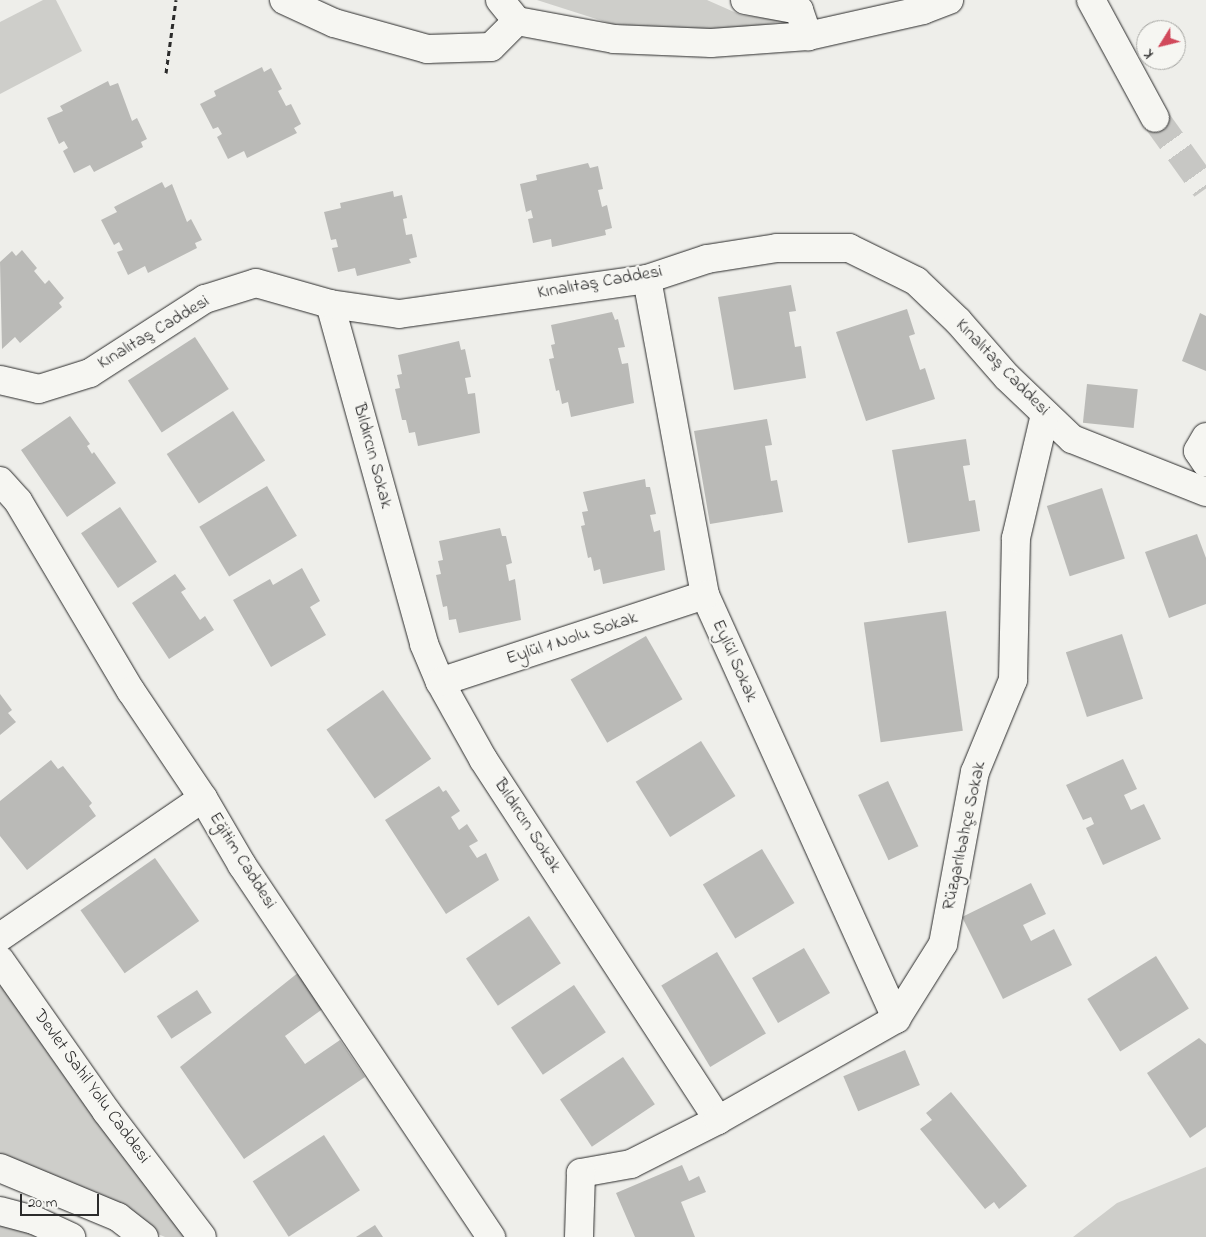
<!DOCTYPE html>
<html>
<head>
<meta charset="utf-8">
<style>
	body { margin:0 }
	#map { position:relative; width:1206px; height:1237px; overflow:hidden; background:#eeeeea; font-family:"Indie Flower",sans-serif }
	div>[style] { position:absolute }
	[style*='--x'] { left:calc(var(--x)*1px); top:calc(var(--y)*1px); width:calc(var(--w)*1px); rotate:calc(var(--a)*1deg) }
	.green>* { inset:0; background:#cececa }
	.building>* { inset:0; background:#babab7; transform-origin:0 0 }
	.major-tunnel>* { height:28px; margin-top:-14px; transform-origin:0; background:repeating-linear-gradient(90deg,#c7c7c4 0 28px,transparent 0 42px) }
	.path>* { height:3px; margin-top:-1.5px; transform-origin:0; background:repeating-linear-gradient(90deg,#2b2b2b 0 5px,transparent 0 9px) }
	.roads { filter:drop-shadow(0 0 1px #2b2b2b) drop-shadow(0 0 1px #2b2b2b) }
	.minor>* { height:28px; margin:-14px; padding:0 14px; transform-origin:14px; border-radius:14px; background:#f6f6f2 }
	.major>* { height:28px; margin:-14px; padding:0 14px; transform-origin:14px; border-radius:14px; background:#f6f6f2 }
	span { translate:-50% -50%; white-space:nowrap; text-align:center; line-height:1.15; -webkit-text-stroke:4px #f6f6f2; paint-order:stroke }
	.street-label { font-size:18px; color:#2b2b2b }
	.north { position:absolute; left:1136px; top:20px; width:50px; height:50px; box-sizing:border-box; background:#f6f6f2; border:1px solid #a5a5a2; border-radius:50%; rotate:234deg; font-size:14px; font-weight:700; line-height:20px; text-align:center; color:#2b2b2b }
	.north::after { content:''; display:block; margin:auto; width:18px; height:22px; background:#d1495b; clip-path:polygon(50% 0,100% 100%,50% 72%,0 100%) }
	.scale { position:absolute; left:20px; top:1194px; width:79px; height:22px; box-sizing:border-box; border:2px solid #2b2b2b; border-top:0; padding-left:6px; font-size:15px; line-height:18px; white-space:nowrap; color:#2b2b2b; -webkit-text-stroke:4px #f6f6f2; paint-order:stroke }
</style>
</head>
<body>
<div id="map">
	<div class="green">
		<i style="clip-path:polygon(43px 0,56px 0,82px 51px,0 94px,0 22px)"></i>
		<i style="clip-path:polygon(537px 0,707px 0,741px 15px,785px 21px,727px 31px,612px 24px)"></i>
		<i style="clip-path:polygon(0 960px,193px 1237px,165px 1237px,0 1168px)"></i>
		<i style="clip-path:polygon(1206px 1167px,1206px 1237px,1073px 1237px,1117px 1203px)"></i>
		<i style="clip-path:polygon(0 1211px,71px 1237px,0 1237px)"></i>
	</div>
	<div class="building">
		<i style="clip-path:polygon(262px 67px,264px 72px,271px 68px,282px 89px,278px 91px,286px 106px,291px 104px,301px 124px,294px 128px,297px 133px,247px 158px,244px 151px,228px 159px,217px 137px,222px 134px,218px 127px,213px 129px,200px 104px,216px 96px,214px 91px)"></i>
		<i style="clip-path:polygon(108px 81px,110px 86px,118px 83px,132px 121px,137px 118px,147px 139px,141px 142px,143px 147px,94px 172px,90px 165px,74px 173px,63px 151px,68px 148px,64px 141px,59px 144px,47px 118px,63px 111px,60px 106px)"></i>
		<i style="clip-path:polygon(588px 163px,590px 168px,598px 166px,603px 189px,598px 190px,602px 207px,607px 205px,612px 228px,605px 230px,606px 235px,552px 247px,551px 239px,533px 243px,528px 219px,533px 218px,531px 210px,526px 212px,520px 184px,537px 180px,536px 175px)"></i>
		<i style="clip-path:polygon(162px 182px,165px 188px,172px 184px,187px 222px,191px 219px,202px 240px,195px 243px,197px 248px,148px 273px,145px 266px,128px 275px,117px 252px,123px 250px,119px 242px,114px 245px,101px 220px,117px 212px,114px 207px)"></i>
		<i style="clip-path:polygon(393px 191px,394px 197px,402px 195px,407px 218px,403px 219px,406px 235px,412px 234px,417px 257px,409px 259px,411px 263px,357px 276px,355px 268px,338px 272px,332px 248px,338px 247px,336px 239px,331px 240px,324px 212px,341px 208px,340px 203px)"></i>
		<i style="clip-path:polygon(22px 250px,37px 268px,34px 271px,45px 284px,49px 280px,64px 298px,59px 303px,62px 307px,20px 343px,15px 337px,2px 349px,0 262px,12px 251px,16px 256px)"></i>
		<i style="clip-path:polygon(791px 285px,796px 311px,789px 312px,795px 347px,801px 346px,806px 378px,734px 390px,718px 297px)"></i>
		<i style="clip-path:polygon(907px 309px,915px 334px,909px 336px,920px 370px,925px 368px,935px 399px,866px 421px,836px 332px)"></i>
		<i style="clip-path:polygon(612px 312px,615px 320px,618px 319px,625px 347px,618px 348px,622px 364px,628px 363px,634px 403px,571px 417px,568px 402px,562px 404px,559px 390px,556px 391px,549px 359px,554px 358px,551px 345px,555px 344px,551px 325px)"></i>
		<i style="clip-path:polygon(1200px 313px,1206px 316px,1206px 371px,1182px 361px)"></i>
		<i style="left:195px;top:337px;width:62px;height:80px;rotate:57deg"></i>
		<i style="clip-path:polygon(459px 341px,461px 350px,465px 349px,471px 377px,465px 378px,468px 394px,475px 393px,480px 433px,418px 446px,415px 432px,409px 433px,406px 420px,402px 420px,395px 389px,400px 388px,397px 375px,402px 374px,398px 355px)"></i>
		<i style="left:1087px;top:384px;width:51px;height:39px;rotate:6deg"></i>
		<i style="left:233px;top:411px;width:59px;height:79px;rotate:57deg"></i>
		<i style="clip-path:polygon(70px 416px,90px 444px,87px 446px,92px 454px,94px 452px,116px 483px,67px 517px,21px 450px)"></i>
		<i style="clip-path:polygon(767px 419px,772px 445px,765px 446px,771px 481px,777px 480px,783px 512px,710px 524px,694px 431px)"></i>
		<i style="clip-path:polygon(966px 439px,970px 465px,963px 466px,969px 501px,975px 500px,980px 531px,908px 543px,892px 450px)"></i>
		<i style="clip-path:polygon(645px 479px,646px 487px,650px 487px,656px 514px,650px 515px,654px 532px,660px 530px,665px 570px,603px 584px,600px 569px,594px 571px,591px 557px,588px 558px,581px 526px,585px 525px,582px 512px,588px 511px,583px 492px)"></i>
		<i style="left:267px;top:486px;width:58px;height:79px;rotate:59deg"></i>
		<i style="left:1102px;top:488px;width:74px;height:58px;rotate:72deg"></i>
		<i style="left:120px;top:507px;width:66px;height:47px;rotate:56deg"></i>
		<i style="clip-path:polygon(500px 528px,502px 536px,506px 536px,512px 563px,506px 565px,509px 581px,515px 579px,521px 620px,459px 633px,456px 619px,449px 620px,447px 606px,443px 607px,436px 575px,441px 574px,438px 561px,443px 560px,439px 541px)"></i>
		<i style="clip-path:polygon(1197px 534px,1206px 558px,1206px 604px,1169px 618px,1145px 552px)"></i>
		<i style="clip-path:polygon(302px 568px,320px 601px,310px 607px,326px 635px,271px 667px,233px 600px,270px 579px,273px 585px)"></i>
		<i style="clip-path:polygon(175px 574px,186px 589px,181px 592px,200px 620px,205px 616px,214px 630px,169px 659px,132px 603px)"></i>
		<i style="left:946px;top:611px;width:121px;height:83px;rotate:82deg"></i>
		<i style="left:1122px;top:634px;width:68px;height:59px;rotate:72deg"></i>
		<i style="left:646px;top:636px;width:73px;height:87px;rotate:60deg"></i>
		<i style="left:383px;top:690px;width:84px;height:69px;rotate:55deg"></i>
		<i style="clip-path:polygon(0 694px,12px 710px,8px 713px,16px 722px,0 735px)"></i>
		<i style="left:701px;top:741px;width:65px;height:77px;rotate:58deg"></i>
		<i style="clip-path:polygon(1123px 759px,1137px 789px,1124px 795px,1131px 810px,1144px 804px,1161px 839px,1103px 865px,1086px 828px,1094px 824px,1091px 817px,1083px 820px,1066px 785px)"></i>
		<i style="clip-path:polygon(51px 760px,58px 769px,63px 766px,92px 803px,89px 806px,96px 816px,27px 870px,0 836px,0 801px)"></i>
		<i style="left:888px;top:781px;width:72px;height:33px;rotate:65deg"></i>
		<i style="clip-path:polygon(439px 786px,443px 792px,446px 790px,460px 811px,451px 817px,459px 830px,467px 824px,478px 841px,469px 846px,477px 858px,486px 853px,499px 880px,446px 914px,385px 820px)"></i>
		<i style="left:762px;top:849px;width:63px;height:69px;rotate:59deg"></i>
		<i style="left:155px;top:858px;width:77px;height:91px;rotate:55deg"></i>
		<i style="clip-path:polygon(1031px 883px,1046px 914px,1023px 925px,1031px 941px,1054px 929px,1072px 965px,1003px 999px,962px 917px)"></i>
		<i style="left:529px;top:916px;width:57px;height:76px;rotate:56deg"></i>
		<i style="left:804px;top:948px;width:52px;height:60px;rotate:60deg"></i>
		<i style="left:717px;top:952px;width:95px;height:65px;rotate:59deg"></i>
		<i style="left:1156px;top:956px;width:62px;height:81px;rotate:58deg"></i>
		<i style="clip-path:polygon(299px 972px,324px 1008px,285px 1036px,305px 1064px,340px 1040px,365px 1077px,244px 1159px,180px 1067px)"></i>
		<i style="left:574px;top:985px;width:57px;height:76px;rotate:56deg"></i>
		<i style="left:197px;top:990px;width:27px;height:48px;rotate:57deg"></i>
		<i style="clip-path:polygon(1199px 1038px,1206px 1044px,1206px 1127px,1190px 1138px,1147px 1073px)"></i>
		<i style="left:905px;top:1050px;width:38px;height:67px;rotate:67deg"></i>
		<i style="left:623px;top:1057px;width:57px;height:76px;rotate:56deg"></i>
		<i style="clip-path:polygon(951px 1092px,1027px 1186px,999px 1209px,994px 1202px,985px 1209px,920px 1129px,932px 1120px,926px 1113px)"></i>
		<i style="left:324px;top:1135px;width:66px;height:85px;rotate:57deg"></i>
		<i style="clip-path:polygon(682px 1165px,689px 1181px,699px 1176px,706px 1192px,681px 1202px,695px 1237px,635px 1237px,616px 1193px)"></i>
		<i style="clip-path:polygon(375px 1225px,383px 1237px,356px 1237px)"></i>
	</div>
	<div class="major-tunnel">
		<i style="--x:1155;--y:118;--w:87;--a:54.3"></i>
	</div>
	<div class="path">
		<i style="--x:166;--y:73;--w:74;--a:-82.2"></i>
	</div>
	<div class="roads">
		<div class="minor">
			<i style="--x:284;--y:0;--w:55;--a:24.7"></i>
			<i style="--x:334;--y:23;--w:97;--a:15.6"></i>
			<i style="--x:427;--y:49;--w:64;--a:-1.8"></i>
			<i style="--x:491;--y:47;--w:37;--a:-45"></i>
			<i style="--x:517;--y:21;--w:27;--a:-129"></i>
			<i style="--x:745;--y:0;--w:55;--a:10.5"></i>
			<i style="--x:799;--y:10;--w:28;--a:71"></i>
			<i style="--x:517;--y:21;--w:99;--a:10.5"></i>
			<i style="--x:614;--y:39;--w:97;--a:2.4"></i>
			<i style="--x:711;--y:43;--w:97;--a:-4.1"></i>
			<i style="--x:808;--y:36;--w:118;--a:-12.7"></i>
			<i style="--x:923;--y:10;--w:28;--a:-21"></i>
			<i style="--x:647;--y:279;--w:321;--a:79.6"></i>
			<i style="--x:705;--y:595;--w:465;--a:65.7"></i>
			<i style="--x:330;--y:304;--w:353;--a:74.5"></i>
			<i style="--x:424;--y:644;--w:41;--a:67.2"></i>
			<i style="--x:440;--y:682;--w:88;--a:60.8"></i>
			<i style="--x:483;--y:759;--w:431;--a:56.9"></i>
			<i style="--x:718;--y:1120;--w:97;--a:153.2"></i>
			<i style="--x:631;--y:1164;--w:51;--a:169.8"></i>
			<i style="--x:581;--y:1173;--w:64;--a:91.8"></i>
			<i style="--x:0;--y:380;--w:40;--a:13"></i>
			<i style="--x:39;--y:389;--w:53;--a:-17.4"></i>
			<i style="--x:90;--y:373;--w:137;--a:-32.8"></i>
			<i style="--x:205;--y:299;--w:53;--a:-17.4"></i>
			<i style="--x:256;--y:283;--w:77;--a:15.8"></i>
			<i style="--x:330;--y:304;--w:70;--a:8.2"></i>
			<i style="--x:399;--y:314;--w:250;--a:-8"></i>
			<i style="--x:647;--y:279;--w:63;--a:-18.4"></i>
			<i style="--x:707;--y:259;--w:71;--a:-8.9"></i>
			<i style="--x:777;--y:248;--w:72;--a:0"></i>
			<i style="--x:849;--y:248;--w:75;--a:26.2"></i>
			<i style="--x:916;--y:281;--w:58;--a:43.6"></i>
			<i style="--x:958;--y:321;--w:74;--a:48.8"></i>
			<i style="--x:1007;--y:377;--w:90;--a:43.6"></i>
			<i style="--x:1072;--y:439;--w:144;--a:21.6"></i>
			<i style="--x:1206;--y:437;--w:16;--a:120"></i>
			<i style="--x:1198;--y:451;--w:14;--a:56"></i>
			<i style="--x:0;--y:481;--w:27;--a:48"></i>
			<i style="--x:18;--y:501;--w:221;--a:59.3"></i>
			<i style="--x:131;--y:691;--w:129;--a:56.1"></i>
			<i style="--x:203;--y:798;--w:78;--a:59.8"></i>
			<i style="--x:242;--y:865;--w:448;--a:56.2"></i>
			<i style="--x:440;--y:682;--w:279;--a:-18.2"></i>
			<i style="--x:0;--y:937;--w:246;--a:-34.4"></i>
			<i style="--x:718;--y:1120;--w:205;--a:-29.6"></i>
			<i style="--x:896;--y:1019;--w:89;--a:-57.9"></i>
			<i style="--x:943;--y:944;--w:175;--a:-79.5"></i>
			<i style="--x:975;--y:772;--w:100;--a:-67.6"></i>
			<i style="--x:1013;--y:680;--w:142;--a:-88.8"></i>
			<i style="--x:1016;--y:538;--w:127;--a:-76.8"></i>
		</div>
		<div class="major">
			<i style="--x:1091;--y:0;--w:134;--a:61.5"></i>
			<i style="--x:0;--y:960;--w:184;--a:54.9"></i>
			<i style="--x:106;--y:1111;--w:158;--a:52.7"></i>
			<i style="--x:0;--y:1168;--w:128;--a:22.6"></i>
			<i style="--x:118;--y:1217;--w:33;--a:38"></i>
			<i style="--x:0;--y:1211;--w:35;--a:15"></i>
			<i style="--x:34;--y:1220;--w:41;--a:24.7"></i>
		</div>
	</div>
	<div class="street-label">
		<span style="left:600px;top:283px;rotate:-10deg">Kınalıtaş Caddesi</span>
		<span style="left:154px;top:333px;rotate:-31deg">Kınalıtaş Caddesi</span>
		<span style="left:1002px;top:368px;rotate:46deg">Kınalıtaş Caddesi</span>
		<span style="left:372px;top:456px;rotate:75deg">Bıldırcın Sokak</span>
		<span style="left:572px;top:639px;rotate:-18deg">Eylül 1 Nolu Sokak</span>
		<span style="left:734px;top:661px;rotate:66deg">Eylül Sokak</span>
		<span style="left:527px;top:826px;rotate:57deg">Bıldırcın Sokak</span>
		<span style="left:965px;top:836px;rotate:-78deg">Rüzgarlıbahçe Sokak</span>
		<span style="left:242px;top:861px;rotate:58deg">Eğitim Caddesi</span>
		<span style="left:91px;top:1087px;rotate:54deg">Devlet Sahil Yolu Caddesi</span>
	</div>
	<div class="north">K</div>
	<div class="scale">20 m</div>
</div>
</body>
</html>
